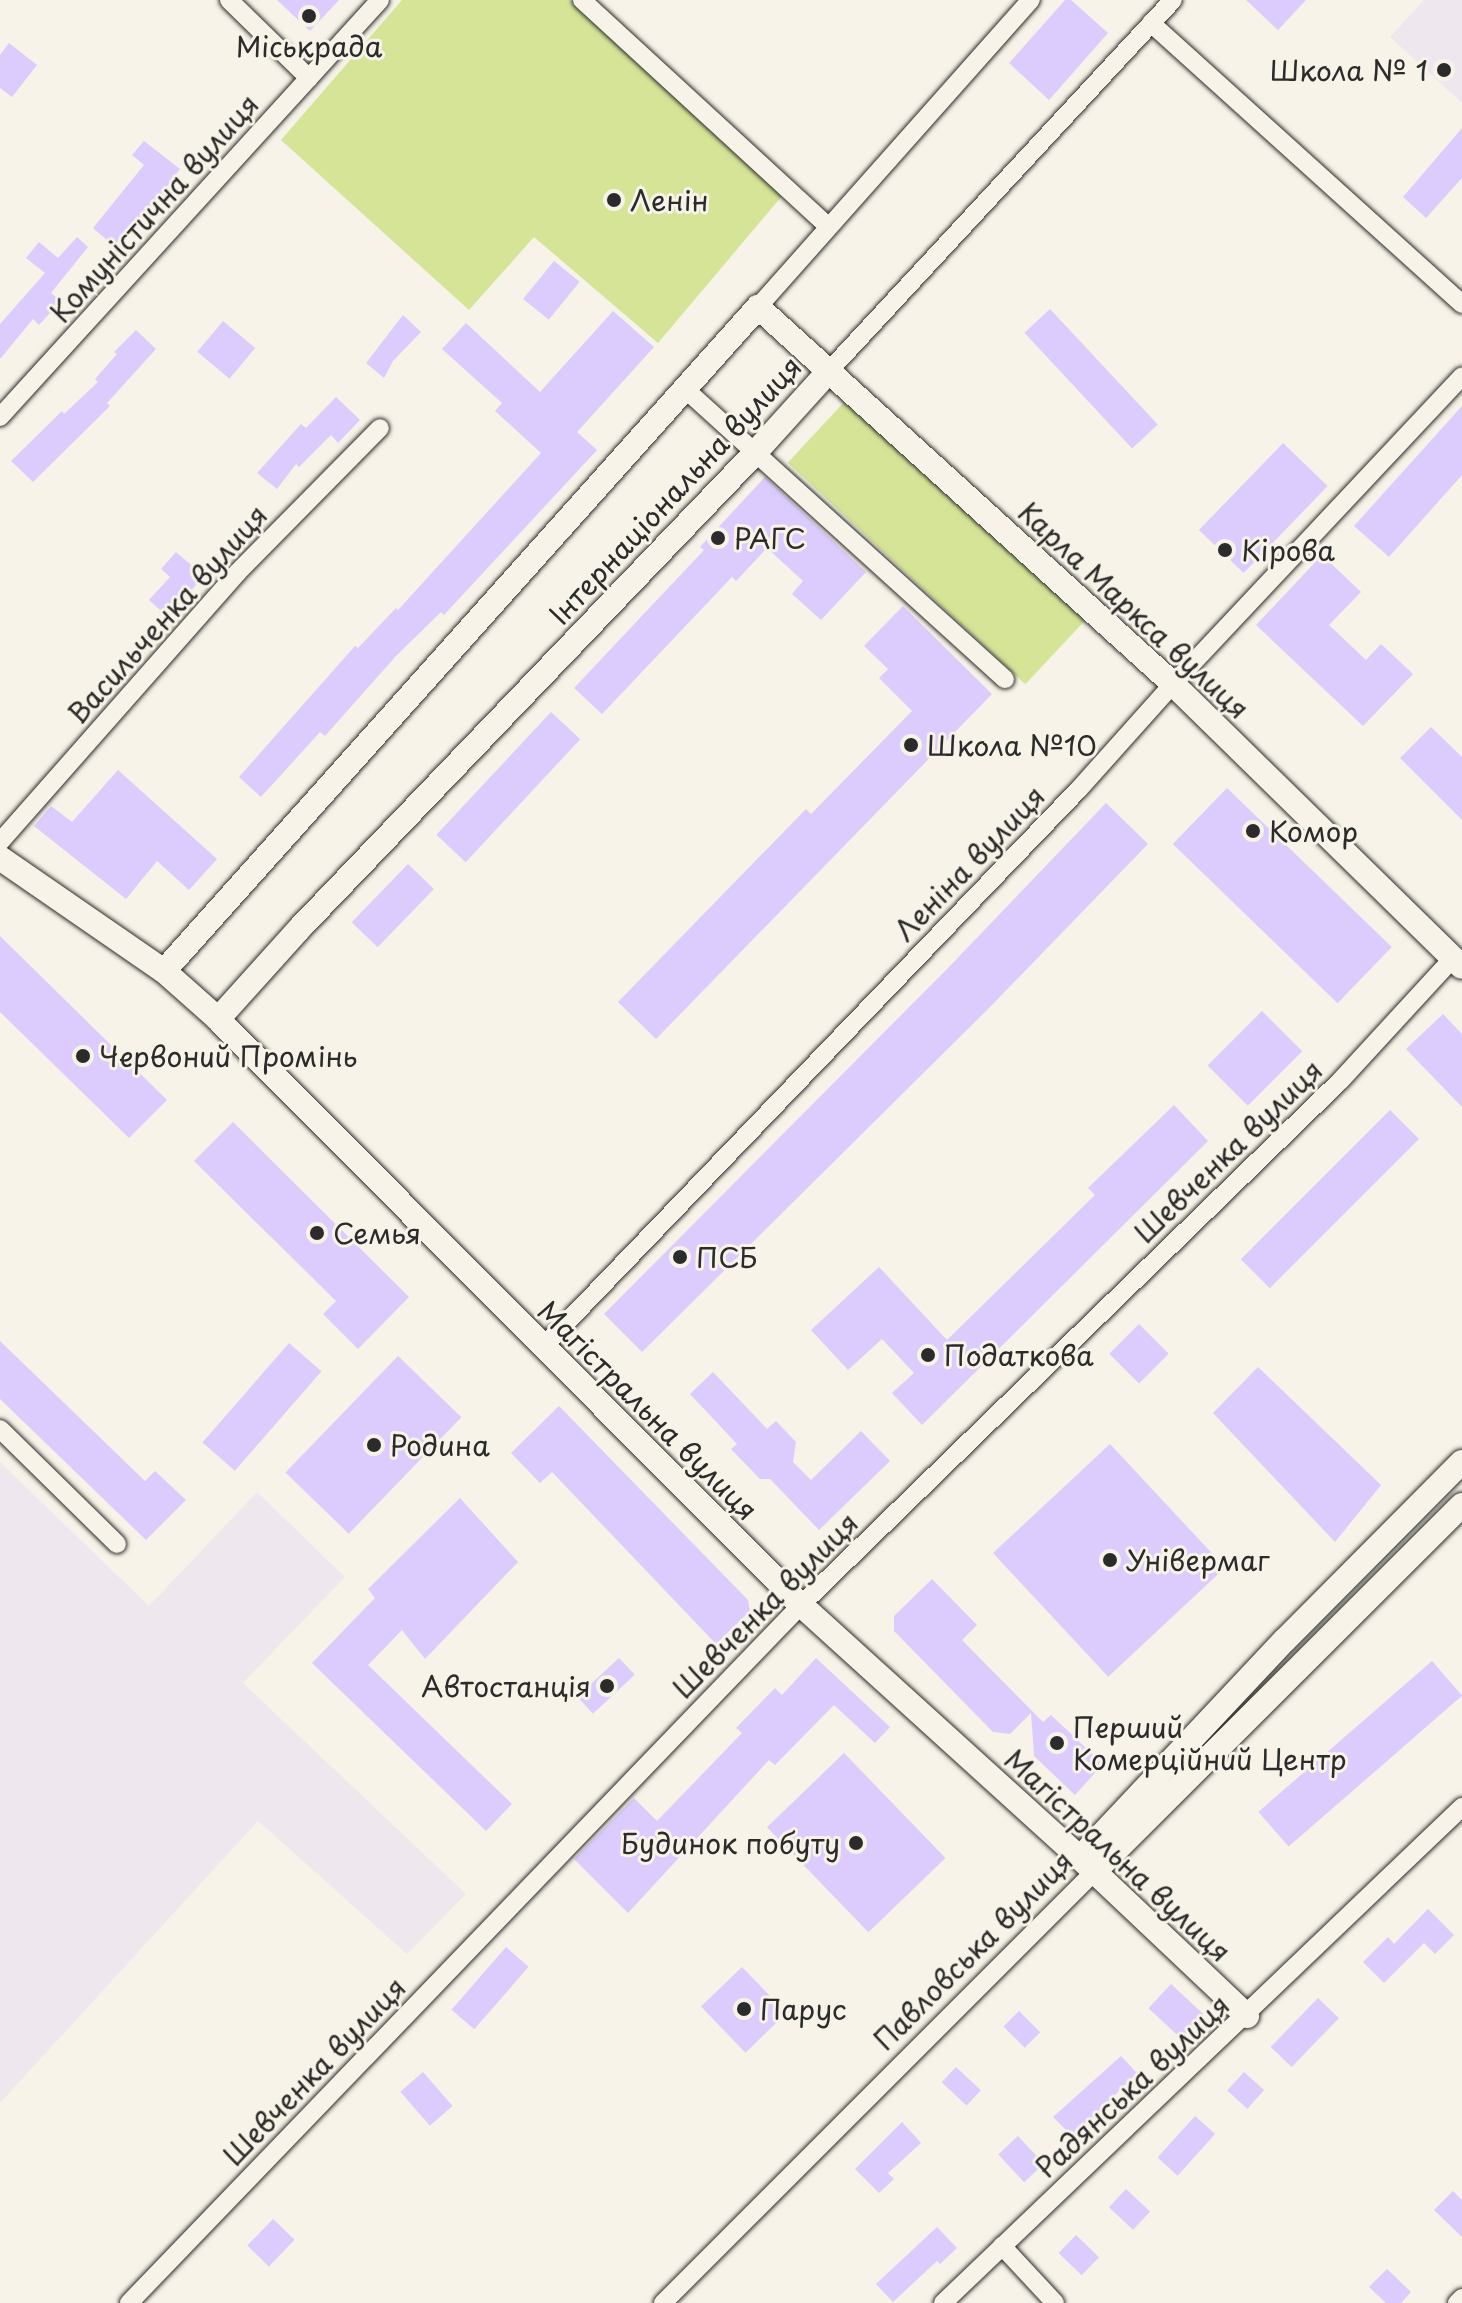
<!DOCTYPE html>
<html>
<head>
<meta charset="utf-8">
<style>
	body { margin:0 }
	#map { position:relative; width:1462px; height:2303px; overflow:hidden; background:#f7f3e8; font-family:"Playpen Sans",sans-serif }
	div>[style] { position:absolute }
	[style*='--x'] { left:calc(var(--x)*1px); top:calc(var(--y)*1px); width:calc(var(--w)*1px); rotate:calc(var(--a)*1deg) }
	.built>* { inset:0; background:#efe7ee }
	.green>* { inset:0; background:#d6e497; transform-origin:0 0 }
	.building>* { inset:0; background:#dbccfd; transform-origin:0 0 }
	.roads { filter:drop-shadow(0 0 2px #2b2b2b) drop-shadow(0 0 2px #2b2b2b) }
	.street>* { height:18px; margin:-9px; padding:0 9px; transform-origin:9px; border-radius:9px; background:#f7f3e8 }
	.secondary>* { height:24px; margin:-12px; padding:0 12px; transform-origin:12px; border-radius:12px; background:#f7f3e8 }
	.dots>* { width:22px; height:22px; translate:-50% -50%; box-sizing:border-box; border:4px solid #f7f3e8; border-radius:50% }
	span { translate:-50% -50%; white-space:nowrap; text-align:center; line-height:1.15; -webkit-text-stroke:6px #f7f3e8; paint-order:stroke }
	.poi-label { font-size:28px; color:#2b2b2b }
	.right { translate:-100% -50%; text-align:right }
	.left { translate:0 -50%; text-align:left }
	.street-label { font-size:28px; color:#2b2b2b }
</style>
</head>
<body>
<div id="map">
	<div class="built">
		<i style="clip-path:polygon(1424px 0,1462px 0,1462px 103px,1390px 37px)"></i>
		<i style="clip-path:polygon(0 1462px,149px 1606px,257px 1492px,345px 1577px,243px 1683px,466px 1894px,407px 1954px,258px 1821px,0 2103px)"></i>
	</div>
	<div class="green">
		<i style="clip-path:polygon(402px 0,570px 0,782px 196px,658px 343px,534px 237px,469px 310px,281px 140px)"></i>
		<i style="left:847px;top:399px;width:325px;height:87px;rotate:43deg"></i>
	</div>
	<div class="building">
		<i style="clip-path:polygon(277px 0,339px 0,310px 31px)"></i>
		<i style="clip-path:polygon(1065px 0,1071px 0,1108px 33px,1049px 100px,1009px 63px)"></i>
		<i style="clip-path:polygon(1246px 0,1306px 0,1278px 30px)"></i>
		<i style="clip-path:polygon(9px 43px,37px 65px,12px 97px,0 88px,0 55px)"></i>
		<i style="clip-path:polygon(1462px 128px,1462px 178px,1426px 218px,1403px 197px)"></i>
		<i style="clip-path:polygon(144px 141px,180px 169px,141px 221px,138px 219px,114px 246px,93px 228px,144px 165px,132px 155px)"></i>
		<i style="clip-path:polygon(77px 237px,88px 247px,51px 293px,61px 301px,39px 325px,33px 319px,0 359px,0 324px,45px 273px,26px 258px,39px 242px,58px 258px)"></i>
		<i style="left:554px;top:261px;width:33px;height:49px;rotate:39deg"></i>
		<i style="left:1050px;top:309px;width:158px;height:35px;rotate:47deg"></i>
		<i style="clip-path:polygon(613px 311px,654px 347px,577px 432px,597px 450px,444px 615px,441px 612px,396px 656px,325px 736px,320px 732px,261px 797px,239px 777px,355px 646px,358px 648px,396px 608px,398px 610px,541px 453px,495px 411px,502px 403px,442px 349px,466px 323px,540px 392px)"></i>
		<i style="clip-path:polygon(403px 315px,421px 332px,393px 361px,384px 378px,366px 363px)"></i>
		<i style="left:223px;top:321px;width:42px;height:40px;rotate:40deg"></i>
		<i style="clip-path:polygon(136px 330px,156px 349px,107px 403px,110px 406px,33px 482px,11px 461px,62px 411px,64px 414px,98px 382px,95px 379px,117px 354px,114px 352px)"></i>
		<i style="clip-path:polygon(336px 397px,360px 420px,338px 443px,331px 435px,299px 467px,296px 464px,277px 489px,257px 473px,301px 424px,306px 428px)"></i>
		<i style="clip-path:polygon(1462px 406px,1462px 475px,1389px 557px,1354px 526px)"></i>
		<i style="left:1283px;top:443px;width:62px;height:121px;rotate:44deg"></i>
		<i style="clip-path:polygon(765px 477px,866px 572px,821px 620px,792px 594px,803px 581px,767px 548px,736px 581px,732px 577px,602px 714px,574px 688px,704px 550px,700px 547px)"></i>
		<i style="clip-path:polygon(176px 552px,204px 576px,168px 617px,149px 600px,170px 577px,161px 569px)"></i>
		<i style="clip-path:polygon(1322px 555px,1361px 592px,1329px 625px,1366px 660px,1381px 644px,1413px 674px,1363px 726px,1256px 625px)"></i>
		<i style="clip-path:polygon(903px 606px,992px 694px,656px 1039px,618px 1002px,806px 809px,811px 814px,912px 711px,879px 678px,888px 669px,864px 646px)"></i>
		<i style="left:551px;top:712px;width:40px;height:168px;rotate:43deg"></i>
		<i style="clip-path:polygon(1431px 727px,1462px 757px,1462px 820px,1400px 758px)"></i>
		<i style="clip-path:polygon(118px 770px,217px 859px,189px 890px,157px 861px,126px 899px,34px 826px,51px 806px,72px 822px)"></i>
		<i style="left:1227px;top:788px;width:229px;height:78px;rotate:44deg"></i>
		<i style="clip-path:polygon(1106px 803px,1148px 844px,989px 1008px,642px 1352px,604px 1314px,948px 968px)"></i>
		<i style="left:408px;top:864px;width:36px;height:81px;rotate:44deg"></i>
		<i style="clip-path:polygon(0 936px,167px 1100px,129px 1138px,0 1012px)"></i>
		<i style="left:1262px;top:1011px;width:57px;height:77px;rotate:45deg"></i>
		<i style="clip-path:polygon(1443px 1014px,1462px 1034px,1462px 1107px,1406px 1049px)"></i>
		<i style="clip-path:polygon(1174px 1105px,1208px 1141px,922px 1425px,892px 1393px,914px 1373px,882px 1339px,848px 1370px,811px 1330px,879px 1267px,947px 1340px,1095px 1195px,1088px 1188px)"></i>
		<i style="left:1390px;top:1110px;width:41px;height:211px;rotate:45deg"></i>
		<i style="clip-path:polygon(233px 1122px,409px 1297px,358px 1349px,323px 1314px,336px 1301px,194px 1161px)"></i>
		<i style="left:1139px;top:1324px;width:42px;height:42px;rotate:45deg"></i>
		<i style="clip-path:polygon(0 1341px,145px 1481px,155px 1471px,186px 1500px,146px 1540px,0 1399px)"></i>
		<i style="left:289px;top:1343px;width:43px;height:132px;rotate:41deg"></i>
		<i style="left:398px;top:1356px;width:88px;height:162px;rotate:44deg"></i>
		<i style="clip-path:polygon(1258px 1367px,1381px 1485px,1335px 1542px,1213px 1413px)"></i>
		<i style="clip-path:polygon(713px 1372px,767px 1429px,776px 1421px,796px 1442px,793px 1462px,811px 1480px,861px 1431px,890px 1461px,819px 1530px,770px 1479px,760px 1479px,731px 1449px,737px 1444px,690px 1394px)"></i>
		<i style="clip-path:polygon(559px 1406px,748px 1600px,750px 1611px,716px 1644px,552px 1472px,540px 1483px,511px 1453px)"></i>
		<i style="left:1110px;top:1444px;width:169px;height:160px;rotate:47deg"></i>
		<i style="clip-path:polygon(460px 1498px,518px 1562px,425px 1659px,402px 1630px,368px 1665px,512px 1804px,486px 1831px,312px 1663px,375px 1598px,368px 1589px)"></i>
		<i style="clip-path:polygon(932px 1579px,977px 1625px,962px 1640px,1043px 1722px,1051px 1715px,1103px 1764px,1075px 1795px,1034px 1756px,1031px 1713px,1010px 1734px,993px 1732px,894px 1631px,894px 1616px)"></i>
		<i style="left:619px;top:1658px;width:23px;height:57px;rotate:47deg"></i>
		<i style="clip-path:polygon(816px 1658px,890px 1727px,875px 1743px,834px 1705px,775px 1765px,769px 1760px,628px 1913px,574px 1859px,634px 1798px,657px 1821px,742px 1733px,736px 1728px,775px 1688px,782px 1695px)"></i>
		<i style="left:1432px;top:1661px;width:46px;height:230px;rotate:49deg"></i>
		<i style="left:844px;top:1753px;width:146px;height:107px;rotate:46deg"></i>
		<i style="clip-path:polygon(1428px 1909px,1454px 1935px,1435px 1954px,1424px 1943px,1384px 1983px,1363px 1962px,1388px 1937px,1394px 1944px)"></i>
		<i style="left:506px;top:1947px;width:30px;height:83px;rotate:41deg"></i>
		<i style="left:742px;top:1967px;width:64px;height:57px;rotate:46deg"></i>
		<i style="left:1171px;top:1984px;width:44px;height:33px;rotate:43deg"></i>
		<i style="left:1318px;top:1998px;width:29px;height:68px;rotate:44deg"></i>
		<i style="left:1019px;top:2011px;width:30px;height:22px;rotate:45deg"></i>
		<i style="clip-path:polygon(1121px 2056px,1137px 2073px,1073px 2137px,1053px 2117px)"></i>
		<i style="left:956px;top:2067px;width:34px;height:21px;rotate:43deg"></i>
		<i style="left:423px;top:2072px;width:45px;height:30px;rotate:49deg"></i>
		<i style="left:1244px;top:2072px;width:27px;height:25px;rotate:42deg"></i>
		<i style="left:1195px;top:2116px;width:27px;height:56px;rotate:42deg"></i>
		<i style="clip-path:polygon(902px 2122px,921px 2143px,888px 2173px,894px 2179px,879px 2193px,855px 2169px)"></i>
		<i style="left:1018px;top:2136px;width:38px;height:27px;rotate:47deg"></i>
		<i style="left:1126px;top:2189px;width:33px;height:25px;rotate:43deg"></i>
		<i style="clip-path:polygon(1453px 2191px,1462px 2200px,1462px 2237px,1434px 2210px)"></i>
		<i style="left:273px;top:2219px;width:30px;height:37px;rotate:44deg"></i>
		<i style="clip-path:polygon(937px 2227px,957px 2248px,940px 2264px,937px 2261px,893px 2302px,876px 2284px)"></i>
		<i style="left:1076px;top:2235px;width:32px;height:25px;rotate:44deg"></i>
		<i style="clip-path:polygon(1387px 2269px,1411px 2292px,1401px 2303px,1386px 2303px,1369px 2287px)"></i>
	</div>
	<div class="roads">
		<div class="street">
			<i style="--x:229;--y:0;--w:112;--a:44.3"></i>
			<i style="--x:582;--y:0;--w:334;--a:42.6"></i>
			<i style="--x:1151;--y:23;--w:419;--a:42.1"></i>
			<i style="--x:758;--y:307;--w:411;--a:-48.4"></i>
			<i style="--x:828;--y:372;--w:507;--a:-47.16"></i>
			<i style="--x:685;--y:389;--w:432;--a:42.2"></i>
			<i style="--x:0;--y:417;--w:564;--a:-47.66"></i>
			<i style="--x:0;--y:842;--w:360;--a:-48.6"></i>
			<i style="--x:238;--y:572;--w:202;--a:-45.4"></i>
			<i style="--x:542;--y:1348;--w:775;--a:-46.15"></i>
			<i style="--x:1079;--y:789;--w:141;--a:-48.2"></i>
			<i style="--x:1173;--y:684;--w:422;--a:-46.8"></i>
			<i style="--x:0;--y:1429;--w:164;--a:44.5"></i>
			<i style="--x:1002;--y:2246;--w:78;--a:47.1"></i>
			<i style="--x:129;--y:2303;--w:969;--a:-46.09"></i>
			<i style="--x:801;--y:1605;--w:753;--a:-44.19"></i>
			<i style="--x:1341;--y:1080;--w:166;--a:-47.4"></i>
			<i style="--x:663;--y:2303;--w:608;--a:-45"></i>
			<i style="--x:943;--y:2303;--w:718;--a:-43.7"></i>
			<i style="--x:1457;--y:2303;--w:7;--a:-45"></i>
		</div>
		<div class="secondary">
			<i style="--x:0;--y:858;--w:199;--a:34.6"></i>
			<i style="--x:164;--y:971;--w:72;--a:41.6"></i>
			<i style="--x:218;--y:1019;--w:827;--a:45.15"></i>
			<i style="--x:801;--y:1605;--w:377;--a:42.2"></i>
			<i style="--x:1080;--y:1858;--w:230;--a:43.4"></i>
			<i style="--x:164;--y:971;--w:891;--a:-48.18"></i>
			<i style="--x:758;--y:307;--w:561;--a:42.25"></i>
			<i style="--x:1173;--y:684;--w:404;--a:44.4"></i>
			<i style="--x:218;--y:1019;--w:122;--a:-48"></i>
			<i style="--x:300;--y:928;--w:656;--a:-46.23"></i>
			<i style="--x:754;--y:454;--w:110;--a:-47.9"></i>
			<i style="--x:1080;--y:1858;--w:299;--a:-46.8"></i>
			<i style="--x:1285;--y:1640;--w:251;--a:-45.2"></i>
			<i style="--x:1093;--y:1873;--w:521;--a:-44.92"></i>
		</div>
	</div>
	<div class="dots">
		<i style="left:309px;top:16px;background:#2b2b2b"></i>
		<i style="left:1444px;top:70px;background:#2b2b2b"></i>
		<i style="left:614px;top:200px;background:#2b2b2b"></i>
		<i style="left:718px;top:538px;background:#2b2b2b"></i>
		<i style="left:1225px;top:550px;background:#2b2b2b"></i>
		<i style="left:911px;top:745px;background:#2b2b2b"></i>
		<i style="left:1253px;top:831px;background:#2b2b2b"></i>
		<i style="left:83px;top:1056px;background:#2b2b2b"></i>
		<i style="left:317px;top:1233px;background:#2b2b2b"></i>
		<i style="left:680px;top:1257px;background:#2b2b2b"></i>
		<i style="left:928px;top:1355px;background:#2b2b2b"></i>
		<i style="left:374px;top:1445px;background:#2b2b2b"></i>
		<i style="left:1110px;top:1560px;background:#2b2b2b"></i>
		<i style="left:607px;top:1686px;background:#2b2b2b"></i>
		<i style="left:1057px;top:1743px;background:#2b2b2b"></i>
		<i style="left:856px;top:1843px;background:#2b2b2b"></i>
		<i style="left:744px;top:2009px;background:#2b2b2b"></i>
	</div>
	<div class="poi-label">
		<span style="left:309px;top:46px">Міськрада</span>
		<span class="right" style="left:1428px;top:70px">Школа № 1</span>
		<span class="left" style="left:630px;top:200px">Ленін</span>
		<span class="left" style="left:734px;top:538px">РАГС</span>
		<span class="left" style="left:1241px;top:550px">Кірова</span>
		<span class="left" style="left:927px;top:745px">Школа №10</span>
		<span class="left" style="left:1269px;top:831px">Комор</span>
		<span class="left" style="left:99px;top:1056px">Червоний Промінь</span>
		<span class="left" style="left:333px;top:1233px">Семья</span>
		<span class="left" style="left:696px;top:1257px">ПСБ</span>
		<span class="left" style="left:944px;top:1355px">Податкова</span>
		<span class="left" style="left:390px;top:1445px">Родина</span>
		<span class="left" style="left:1126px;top:1560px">Універмаг</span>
		<span class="right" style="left:591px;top:1686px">Автостанція</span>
		<span class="left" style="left:1073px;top:1743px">Перший<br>Комерційний Центр</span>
		<span class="right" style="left:840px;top:1843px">Будинок побуту</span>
		<span class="left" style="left:760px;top:2009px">Парус</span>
	</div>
	<div class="street-label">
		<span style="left:154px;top:208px;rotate:-48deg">Комуністична вулиця</span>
		<span style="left:675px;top:490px;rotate:-47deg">Інтернаціональна вулиця</span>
		<span style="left:1134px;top:610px;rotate:43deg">Карла Маркса вулиця</span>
		<span style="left:167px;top:614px;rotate:-48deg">Васильченка вулиця</span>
		<span style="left:969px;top:863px;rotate:-46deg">Леніна вулиця</span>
		<span style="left:1228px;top:1151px;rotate:-44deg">Шевченка вулиця</span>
		<span style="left:648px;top:1410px;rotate:45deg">Магістральна вулиця</span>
		<span style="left:765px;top:1605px;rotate:-45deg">Шевченка вулиця</span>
		<span style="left:1118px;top:1855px;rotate:43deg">Магістральна вулиця</span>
		<span style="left:973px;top:1950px;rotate:-45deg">Павловська вулиця</span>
		<span style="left:314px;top:2071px;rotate:-46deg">Шевченка вулиця</span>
		<span style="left:1132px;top:2086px;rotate:-43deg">Радянська вулиця</span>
	</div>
</div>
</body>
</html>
